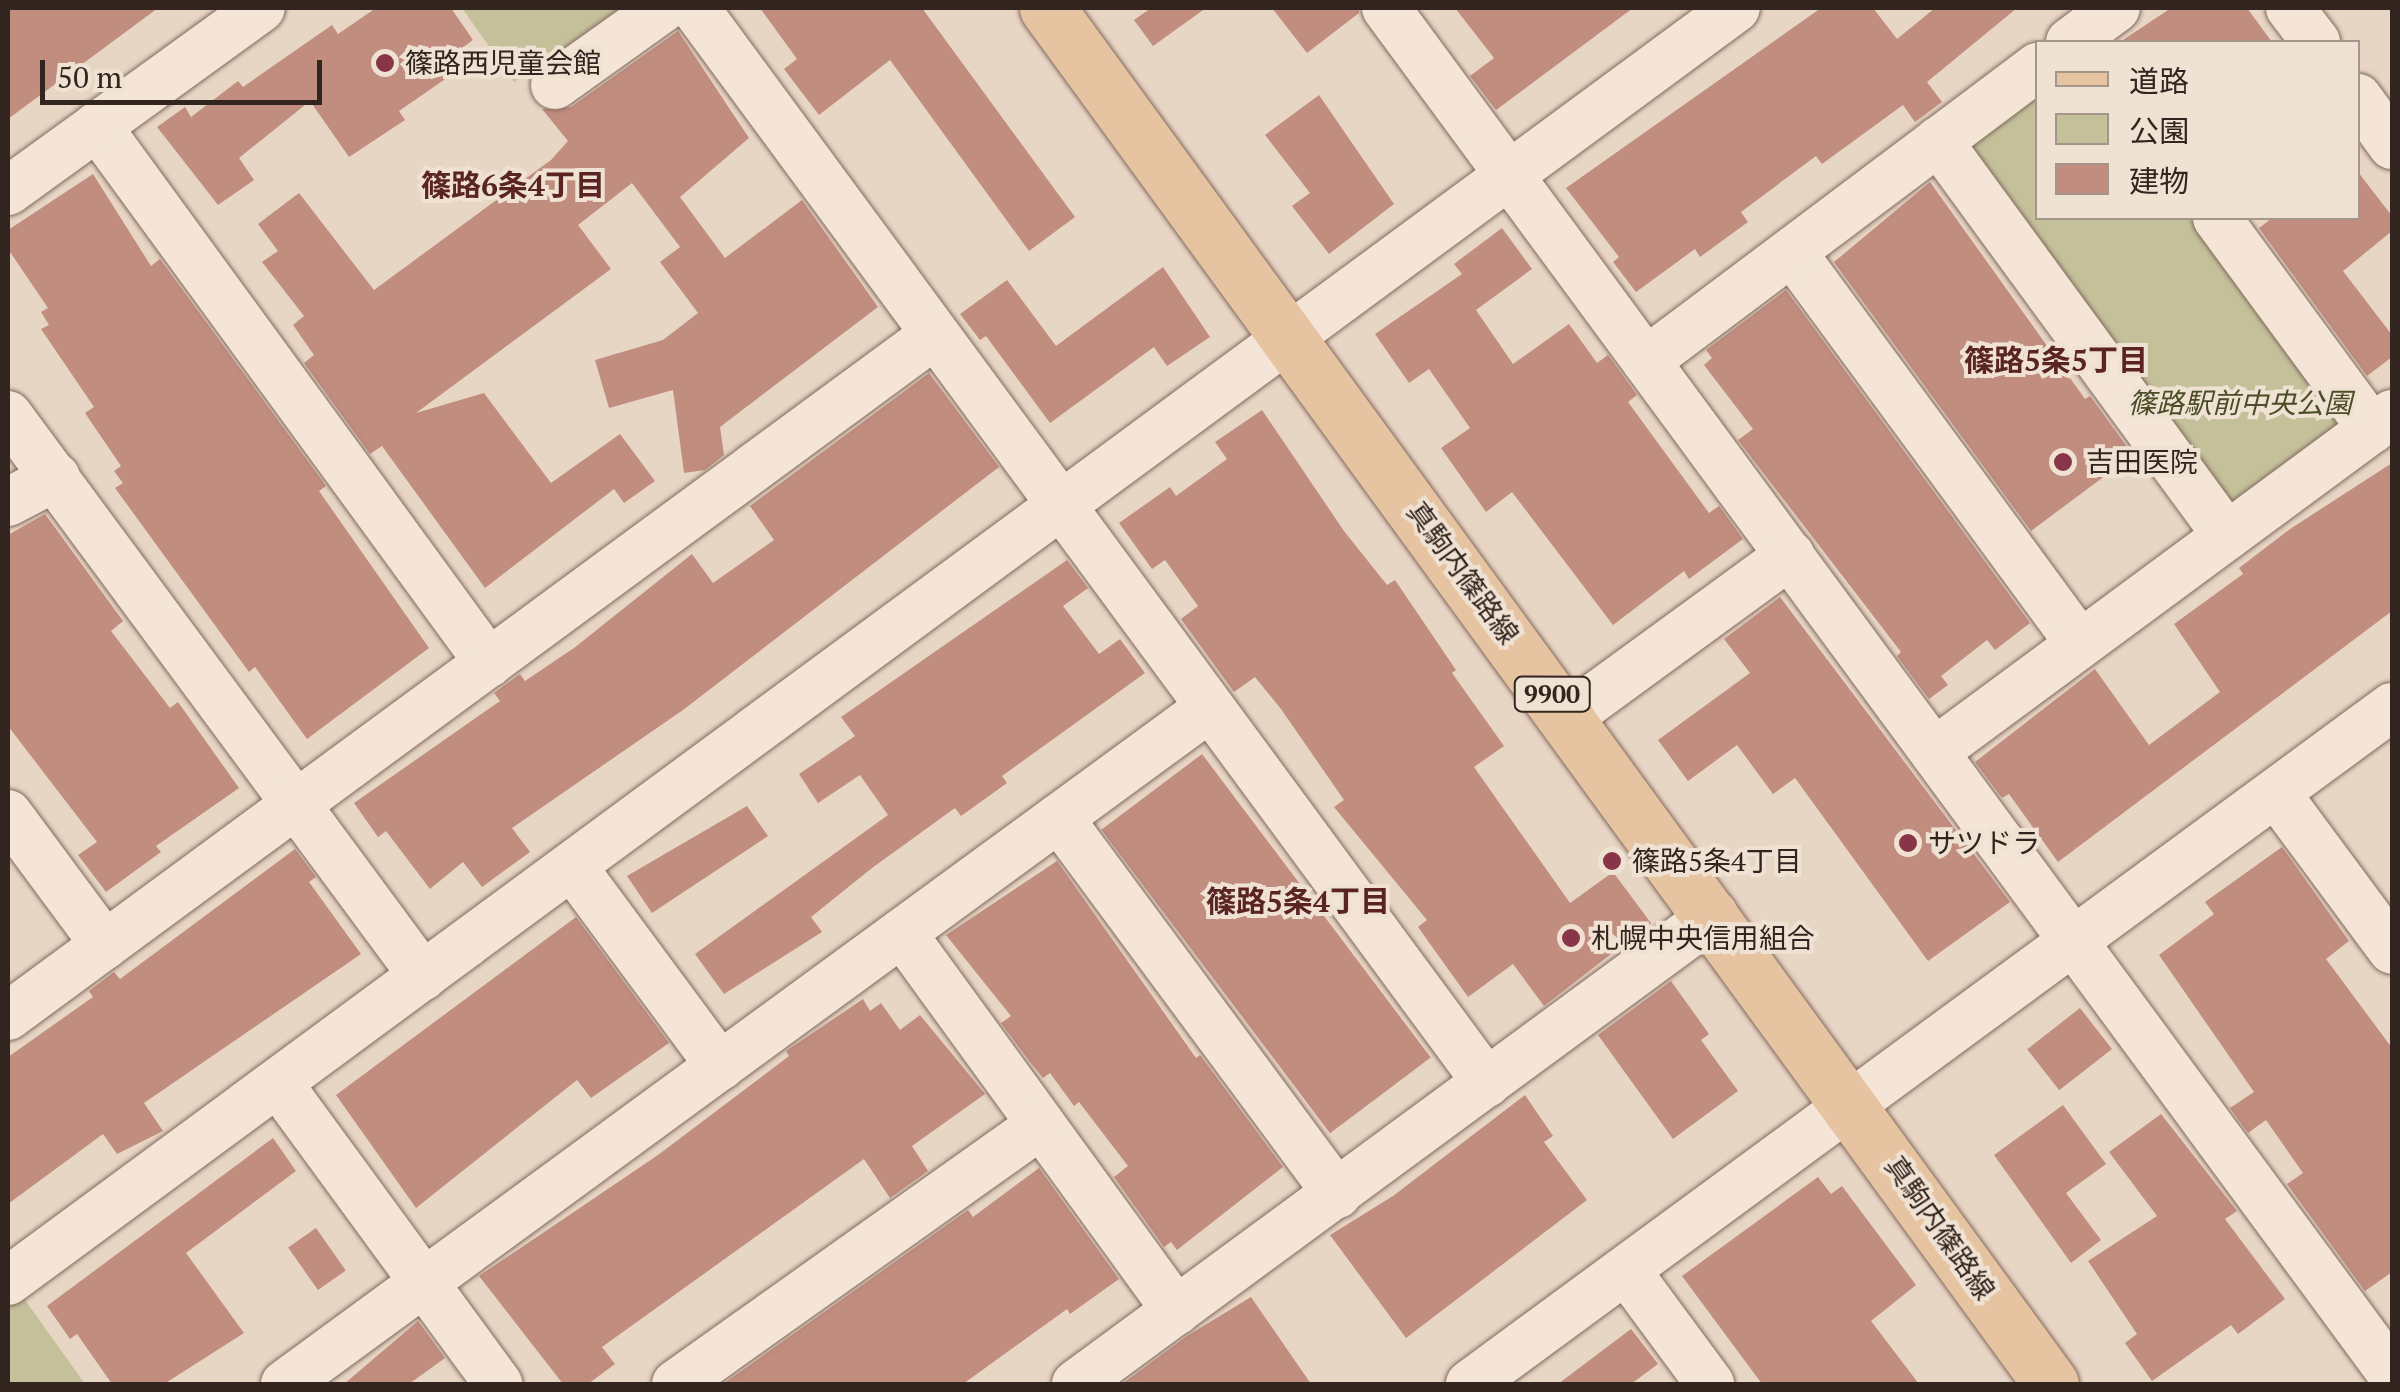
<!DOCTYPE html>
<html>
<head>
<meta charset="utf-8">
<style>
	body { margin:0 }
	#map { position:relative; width:2400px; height:1392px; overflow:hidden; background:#e8d6c5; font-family:"PT Serif","Noto Sans JP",serif }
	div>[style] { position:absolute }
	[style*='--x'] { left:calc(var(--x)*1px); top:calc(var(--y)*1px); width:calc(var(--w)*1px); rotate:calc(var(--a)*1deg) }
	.green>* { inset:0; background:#c4c19a }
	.building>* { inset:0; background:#c18d7f; transform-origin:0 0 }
	.roads { filter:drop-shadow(0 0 2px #80695d) drop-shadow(0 0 2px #80695d) }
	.minor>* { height:48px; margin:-24px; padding:0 24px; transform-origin:24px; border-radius:24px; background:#f4e5d7 }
	.major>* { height:55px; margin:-27.5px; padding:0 27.5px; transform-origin:27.5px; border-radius:27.5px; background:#e6c3a1 }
	.dots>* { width:28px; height:28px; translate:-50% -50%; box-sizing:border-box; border:5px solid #f0e2d3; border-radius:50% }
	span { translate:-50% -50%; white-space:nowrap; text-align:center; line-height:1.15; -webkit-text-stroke:8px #f0e2d3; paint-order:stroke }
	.shield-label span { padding:2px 8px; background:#f0e2d3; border:2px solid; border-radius:8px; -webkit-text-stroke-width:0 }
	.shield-label { font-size:25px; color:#32251f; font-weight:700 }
	.poi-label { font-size:28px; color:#32251f }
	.left { translate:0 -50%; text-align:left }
	.park-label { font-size:28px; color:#4b4c28; font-style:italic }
	.street-label { font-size:28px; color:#32251f }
	.neighbourhood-label { font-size:30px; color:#5a2424; font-weight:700 }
	.frame { position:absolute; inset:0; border:10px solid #32251f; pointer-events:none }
	.legend { position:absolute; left:2035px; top:40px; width:325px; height:180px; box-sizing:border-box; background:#f0e2d3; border:2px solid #a4968b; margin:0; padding:12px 18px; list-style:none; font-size:30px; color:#32251f }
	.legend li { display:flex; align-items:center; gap:20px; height:50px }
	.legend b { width:50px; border:2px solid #a4968b }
	.scale { position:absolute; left:40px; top:60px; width:282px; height:45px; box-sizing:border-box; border:5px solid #32251f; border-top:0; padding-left:12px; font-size:30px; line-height:35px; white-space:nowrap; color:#32251f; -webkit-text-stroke:8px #f0e2d3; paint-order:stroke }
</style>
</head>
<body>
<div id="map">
	<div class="green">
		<i style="clip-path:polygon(462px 8px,622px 8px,514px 82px)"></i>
		<i style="clip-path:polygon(2037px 88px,2038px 218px,2192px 218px,2338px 412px,2336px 426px,2233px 501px,2220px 498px,1967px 141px)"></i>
		<i style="clip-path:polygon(10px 1279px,85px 1384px,8px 1384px)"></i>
	</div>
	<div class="building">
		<i style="clip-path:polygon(8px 8px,158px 8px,8px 119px)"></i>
		<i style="clip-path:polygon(376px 8px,451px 8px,473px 40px,455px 53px,464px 66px,399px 111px,405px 120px,349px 157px,310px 101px,239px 158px,254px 180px,218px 205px,157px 127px,185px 107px,191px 117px,238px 81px,243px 87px,332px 25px,338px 34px)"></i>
		<i style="clip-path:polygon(760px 8px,922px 8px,1075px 217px,1029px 251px,890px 60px,819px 115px,784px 69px,797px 59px)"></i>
		<i style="clip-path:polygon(1151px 8px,1206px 8px,1153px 46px,1134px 20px)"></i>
		<i style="clip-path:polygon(1272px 8px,1359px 8px,1359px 13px,1307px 53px)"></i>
		<i style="clip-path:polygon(1455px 8px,1633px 8px,1496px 110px,1470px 76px,1494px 58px)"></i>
		<i style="clip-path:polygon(1821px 8px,1873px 8px,1897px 39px,1935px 8px,2017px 8px,1927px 82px,1942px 102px,1915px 122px,1903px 105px,1822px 164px,1816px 156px,1741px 212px,1748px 222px,1700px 257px,1695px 249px,1636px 292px,1613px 262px,1619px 257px,1566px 188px)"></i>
		<i style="clip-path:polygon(2171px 8px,2247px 8px,2272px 42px,2120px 42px)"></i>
		<i style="clip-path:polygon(678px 31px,749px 138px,680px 197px,725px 258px,802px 200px,878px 307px,720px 427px,724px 455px,705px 470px,684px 473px,673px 390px,609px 408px,595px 360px,663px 340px,698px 313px,660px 262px,680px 247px,632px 183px,578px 225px,611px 269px,416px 413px,484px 393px,551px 483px,620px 434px,655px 481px,624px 503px,614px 489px,485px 588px,382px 446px,370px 454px,304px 363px,314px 355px,293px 325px,304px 316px,262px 262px,278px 251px,258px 224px,299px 193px,374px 290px,551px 160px,568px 141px,542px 109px,571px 107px)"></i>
		<i style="clip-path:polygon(1319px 95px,1394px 204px,1329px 254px,1292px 206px,1310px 193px,1265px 135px)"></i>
		<i style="clip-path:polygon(2358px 172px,2392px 216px,2392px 231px,2343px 271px,2392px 335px,2392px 357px,2367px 376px,2259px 228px,2272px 218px,2358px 218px)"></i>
		<i style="clip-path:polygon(93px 174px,151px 266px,160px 259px,326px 486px,319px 491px,429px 648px,307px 739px,255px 667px,249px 672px,115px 488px,123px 483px,114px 471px,121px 466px,85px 413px,94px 407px,41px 329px,49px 325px,41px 312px,48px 308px,8px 249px,8px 230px)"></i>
		<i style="clip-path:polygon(1930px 182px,2085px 399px,2090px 396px,2133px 455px,2031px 531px,1834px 262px)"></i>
		<i style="clip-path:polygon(1502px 228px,1532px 269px,1476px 310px,1513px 364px,1569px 324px,1597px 363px,1608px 355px,1637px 395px,1628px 402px,1709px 513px,1719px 506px,1743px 539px,1689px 579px,1684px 571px,1613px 625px,1512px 492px,1486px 512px,1441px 448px,1470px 428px,1429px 369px,1409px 383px,1375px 334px,1462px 274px,1454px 264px)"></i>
		<i style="clip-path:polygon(1163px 267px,1210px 337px,1167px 366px,1154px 347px,1050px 423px,986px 336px,980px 340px,960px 314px,1007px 280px,1056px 346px)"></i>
		<i style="clip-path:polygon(1786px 290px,2030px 623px,1995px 650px,1987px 640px,1941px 676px,1948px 685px,1929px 699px,1897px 656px,1901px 652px,1738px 440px,1753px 429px,1704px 365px,1712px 358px,1706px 350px)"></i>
		<i style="clip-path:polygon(929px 373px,999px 467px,683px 710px,512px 828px,530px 852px,482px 887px,463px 862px,430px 889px,386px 831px,378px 837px,354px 803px,500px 701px,494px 693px,520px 674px,525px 681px,574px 648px,692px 554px,713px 583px,774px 540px,750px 506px)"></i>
		<i style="clip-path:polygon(1262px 410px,1344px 531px,1387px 585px,1395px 580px,1456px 670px,1452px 673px,1504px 746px,1474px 767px,1570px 903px,1613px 872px,1651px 923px,1544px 1006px,1513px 964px,1468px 997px,1418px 927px,1427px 920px,1334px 807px,1344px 800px,1281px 709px,1255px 677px,1234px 692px,1181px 619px,1198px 606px,1165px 560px,1152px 569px,1119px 523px,1170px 487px,1176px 496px,1227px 459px,1215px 442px)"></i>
		<i style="clip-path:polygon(2392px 463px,2392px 611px,2058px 862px,2009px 794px,2002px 798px,1975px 762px,2095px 669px,2149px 745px,2220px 692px,2174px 624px,2243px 574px,2239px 568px,2290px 529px)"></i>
		<i style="clip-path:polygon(45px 514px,123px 621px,111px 631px,170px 708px,178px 702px,239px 788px,156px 846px,161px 852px,106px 892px,78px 855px,97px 842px,8px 726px,8px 535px)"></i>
		<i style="clip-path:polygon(1067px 560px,1088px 588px,1063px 606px,1099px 654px,1120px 639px,1145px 673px,1002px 776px,1007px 783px,961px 816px,955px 808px,872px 868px,811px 917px,822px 932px,724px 994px,695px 954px,888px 815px,860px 775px,818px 803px,799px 774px,855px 736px,841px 717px)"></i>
		<i style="clip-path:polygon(1780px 597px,2010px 902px,1928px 961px,1795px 778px,1773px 794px,1737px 745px,1688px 781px,1658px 740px,1750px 673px,1724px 639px)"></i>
		<i style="left:1202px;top:754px;width:380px;height:126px;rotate:53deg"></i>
		<i style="clip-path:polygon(747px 806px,768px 836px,652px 913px,627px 876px)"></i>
		<i style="clip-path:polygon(2282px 847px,2349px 941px,2326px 959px,2392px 1048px,2392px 1272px,2365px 1291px,2287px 1184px,2303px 1173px,2266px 1120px,2248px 1133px,2230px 1108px,2254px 1092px,2159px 955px,2214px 914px,2205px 902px)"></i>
		<i style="clip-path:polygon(295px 849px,316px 877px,309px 882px,361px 954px,144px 1103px,163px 1131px,117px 1154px,103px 1134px,8px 1204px,8px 1057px,93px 997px,89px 991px,114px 972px,120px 979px)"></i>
		<i style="clip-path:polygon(1057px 861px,1196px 1058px,1200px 1055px,1283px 1167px,1177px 1250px,1171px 1242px,1164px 1247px,1114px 1177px,1128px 1166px,1079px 1102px,1074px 1106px,1050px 1073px,1043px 1078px,1030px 1062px,1001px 1023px,1011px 1016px,946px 935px)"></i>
		<i style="clip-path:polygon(576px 917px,669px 1043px,591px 1098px,577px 1080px,416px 1208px,336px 1095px)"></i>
		<i style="clip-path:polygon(1671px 981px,1709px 1034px,1701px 1040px,1738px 1091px,1673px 1139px,1598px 1035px)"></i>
		<i style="clip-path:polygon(863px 999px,870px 1011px,881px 1003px,900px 1030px,920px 1015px,985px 1094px,912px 1146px,928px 1171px,890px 1198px,864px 1159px,602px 1347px,615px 1364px,588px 1384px,563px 1384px,479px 1276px,658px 1155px,789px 1056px,786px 1051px)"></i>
		<i style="left:2080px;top:1008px;width:52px;height:67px;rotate:52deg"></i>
		<i style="clip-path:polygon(1525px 1095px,1553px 1136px,1544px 1142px,1587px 1200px,1406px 1338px,1330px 1235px,1393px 1196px)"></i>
		<i style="clip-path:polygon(2063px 1105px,2106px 1164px,2066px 1193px,2101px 1240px,2071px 1263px,1994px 1155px)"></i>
		<i style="clip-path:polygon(2161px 1114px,2237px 1211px,2225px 1219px,2285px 1299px,2238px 1334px,2231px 1325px,2152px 1381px,2125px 1343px,2137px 1334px,2088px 1261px,2157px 1216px,2109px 1152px)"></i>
		<i style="clip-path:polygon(273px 1138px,296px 1171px,186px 1253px,244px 1333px,164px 1384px,112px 1384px,77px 1334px,70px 1339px,47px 1306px)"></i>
		<i style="clip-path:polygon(1039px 1168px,1119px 1279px,1070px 1314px,1067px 1309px,963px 1384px,723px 1384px,968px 1210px,973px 1217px)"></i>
		<i style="clip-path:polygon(1818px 1177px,1831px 1194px,1842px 1186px,1916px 1285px,1871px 1321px,1919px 1384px,1762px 1384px,1682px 1276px)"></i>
		<i style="left:316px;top:1228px;width:52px;height:34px;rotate:55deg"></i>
		<i style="clip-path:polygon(1251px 1297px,1311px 1384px,1122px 1384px,1187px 1336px)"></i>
		<i style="clip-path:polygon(418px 1321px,445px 1358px,409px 1384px,344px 1384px)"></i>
		<i style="clip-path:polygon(1631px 1329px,1658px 1364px,1631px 1384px,1558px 1384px)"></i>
	</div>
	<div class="roads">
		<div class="minor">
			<i style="--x:695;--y:8;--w:1335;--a:53.62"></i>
			<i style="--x:1386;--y:8;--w:1696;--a:53.63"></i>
			<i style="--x:2290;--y:8;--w:43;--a:52.6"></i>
			<i style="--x:2070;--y:42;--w:57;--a:-36.5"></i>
			<i style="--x:555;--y:85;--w:133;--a:-35.5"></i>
			<i style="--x:2358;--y:98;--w:58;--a:54.1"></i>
			<i style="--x:97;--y:126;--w:665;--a:53.87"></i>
			<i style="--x:1938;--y:141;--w:489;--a:53.8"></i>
			<i style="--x:8;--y:191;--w:312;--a:-35.9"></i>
			<i style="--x:2217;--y:218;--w:262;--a:53.7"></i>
			<i style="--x:1792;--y:252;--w:486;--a:53.7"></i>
			<i style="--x:1646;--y:361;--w:490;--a:-36.9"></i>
			<i style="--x:8;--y:415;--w:698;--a:53.51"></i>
			<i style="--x:8;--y:502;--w:54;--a:-27.5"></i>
			<i style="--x:1568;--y:717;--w:275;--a:-36.1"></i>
			<i style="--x:1934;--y:752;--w:569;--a:-36.43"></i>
			<i style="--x:2276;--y:793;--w:195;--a:53.5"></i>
			<i style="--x:8;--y:814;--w:163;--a:53.5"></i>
			<i style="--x:1059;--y:818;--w:468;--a:53.5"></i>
			<i style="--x:572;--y:866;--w:249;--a:53.5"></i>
			<i style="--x:902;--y:933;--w:467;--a:54"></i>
			<i style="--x:8;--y:1016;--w:1149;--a:-36.33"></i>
			<i style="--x:278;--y:1083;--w:373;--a:53.8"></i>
			<i style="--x:1626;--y:1270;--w:142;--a:53.6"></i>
			<i style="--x:8;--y:1281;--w:2146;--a:-36.38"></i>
			<i style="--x:285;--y:1384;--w:1145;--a:-36.19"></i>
			<i style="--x:676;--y:1384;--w:447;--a:-35.4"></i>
			<i style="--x:1076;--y:1384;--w:792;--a:-36.32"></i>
			<i style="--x:1470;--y:1384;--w:1144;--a:-36.29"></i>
		</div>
		<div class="major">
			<i style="--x:1047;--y:8;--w:1703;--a:53.88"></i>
		</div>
	</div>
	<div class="dots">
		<i style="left:385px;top:63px;background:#883547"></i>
		<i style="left:2063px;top:462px;background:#883547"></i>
		<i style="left:1908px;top:843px;background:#883547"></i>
		<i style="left:1612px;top:861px;background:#883547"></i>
		<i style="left:1571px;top:938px;background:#883547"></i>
	</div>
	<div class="shield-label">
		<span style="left:1552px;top:694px">9900</span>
	</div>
	<div class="poi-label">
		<span class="left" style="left:405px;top:63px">篠路西児童会館</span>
		<span class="left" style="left:2086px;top:462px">吉田医院</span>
		<span class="left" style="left:1928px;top:843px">サツドラ</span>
		<span class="left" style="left:1632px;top:861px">篠路5条4丁目</span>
		<span class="left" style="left:1591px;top:938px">札幌中央信用組合</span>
	</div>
	<div class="park-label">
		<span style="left:2240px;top:403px">篠路駅前中央公園</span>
	</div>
	<div class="street-label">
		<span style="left:1463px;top:573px;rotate:54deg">真駒内篠路線</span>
		<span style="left:1940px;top:1228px;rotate:55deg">真駒内篠路線</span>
	</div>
	<div class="neighbourhood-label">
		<span style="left:513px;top:185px">篠路6条4丁目</span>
		<span style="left:2056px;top:360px">篠路5条5丁目</span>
		<span style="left:1298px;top:901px">篠路5条4丁目</span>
	</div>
	<div class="frame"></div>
	<ul class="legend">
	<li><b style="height:12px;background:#e6c3a1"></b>道路</li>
	<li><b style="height:28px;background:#c4c19a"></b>公園</li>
	<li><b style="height:28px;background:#c18d7f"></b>建物</li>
	</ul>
	<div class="scale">50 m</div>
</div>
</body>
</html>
